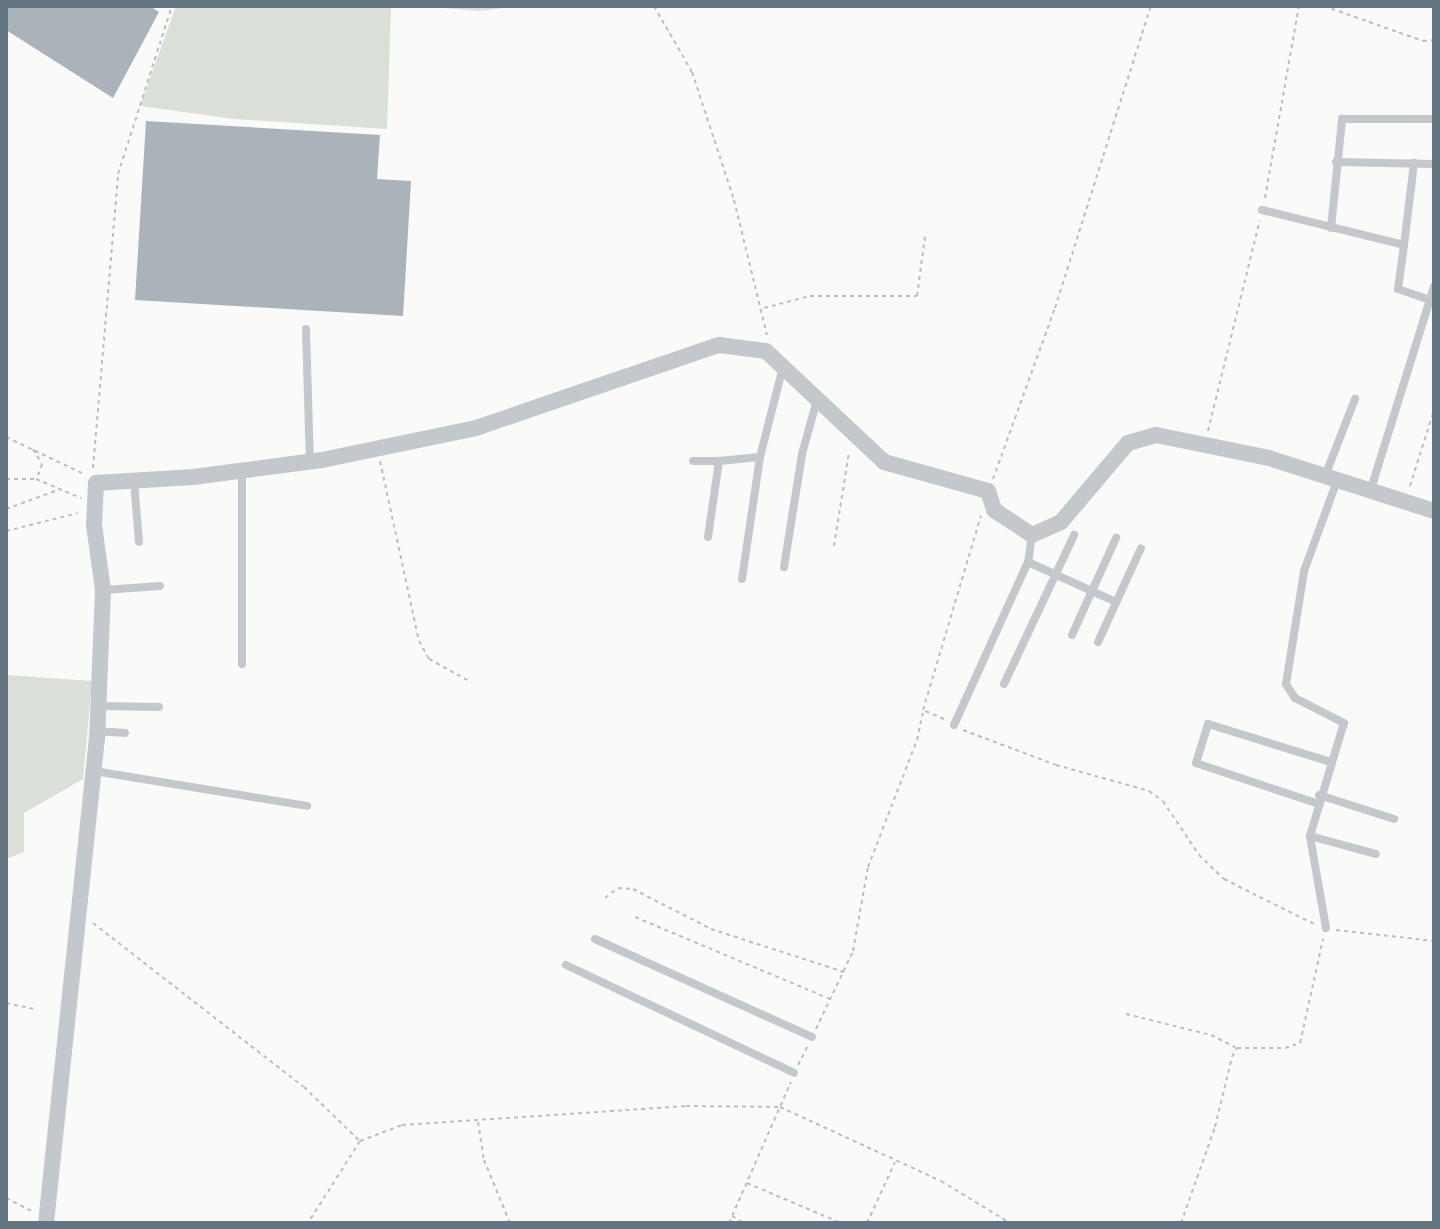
<!DOCTYPE html>
<html>
<head>
<meta charset="utf-8">
<style>
	body { margin:0 }
	#map { position:relative; width:1440px; height:1229px; overflow:hidden; background:#fafaf8; font-family:Mulish,sans-serif }
	div>[style] { position:absolute }
	[style*='--x'] { left:calc(var(--x)*1px); top:calc(var(--y)*1px); width:calc(var(--w)*1px); rotate:calc(var(--a)*1deg) }
	.green>* { inset:0; background:#dadfd7 }
	.building>* { inset:0; background:#aab3b9 }
	.path>* { height:2px; margin-top:-1px; transform-origin:0; background:repeating-linear-gradient(90deg,#bbbfc2 0 4px,transparent 0 8px) }
	.service>* { height:8px; margin:-4px; padding:0 4px; transform-origin:4px; border-radius:4px; background:#c3c8cc }
	.minor>* { height:16px; margin:-8px; padding:0 8px; transform-origin:8px; border-radius:8px; background:#c3c8cc }
	span { translate:-50% -50%; white-space:nowrap; text-align:center; line-height:1.15; -webkit-text-stroke:8px #fff; paint-order:stroke }
	.frame { position:absolute; inset:0; border:8px solid #657683; pointer-events:none }
</style>
</head>
<body>
<div id="map">
	<div class="green">
		<i style="clip-path:polygon(176px 6px,397px 6px,391px 8px,387px 129px,234px 119px,140px 106px)"></i>
		<i style="clip-path:polygon(417px 6px,519px 6px,480px 11px)"></i>
		<i style="clip-path:polygon(6px 675px,92px 681px,83px 779px,24px 813px,24px 852px,6px 859px)"></i>
	</div>
	<div class="building">
		<i style="clip-path:polygon(6px 6px,150px 6px,159px 12px,113px 98px,6px 30px)"></i>
		<i style="clip-path:polygon(146px 121px,380px 135px,377px 179px,411px 181px,403px 316px,135px 300px)"></i>
	</div>
	<div class="path">
		<i style="--x:654;--y:6;--w:76;--a:60.1"></i>
		<i style="--x:692;--y:72;--w:135;--a:71.8"></i>
		<i style="--x:734;--y:200;--w:139;--a:76.3"></i>
		<i style="--x:1324;--y:6;--w:105;--a:19.5"></i>
		<i style="--x:1423;--y:41;--w:11;--a:-5"></i>
		<i style="--x:1265;--y:198;--w:195;--a:-80"></i>
		<i style="--x:764;--y:308;--w:48;--a:-14.6"></i>
		<i style="--x:810;--y:296;--w:107;--a:0"></i>
		<i style="--x:917;--y:296;--w:60;--a:-82.3"></i>
		<i style="--x:1208;--y:431;--w:217;--a:-76.2"></i>
		<i style="--x:6;--y:437;--w:86;--a:25.4"></i>
		<i style="--x:33;--y:449;--w:17;--a:59"></i>
		<i style="--x:42;--y:464;--w:15;--a:110"></i>
		<i style="--x:380;--y:461;--w:184;--a:77.8"></i>
		<i style="--x:419;--y:641;--w:21;--a:61"></i>
		<i style="--x:429;--y:659;--w:46;--a:28.8"></i>
		<i style="--x:93;--y:468;--w:295;--a:-85.1"></i>
		<i style="--x:118;--y:174;--w:176;--a:-72.2"></i>
		<i style="--x:6;--y:479;--w:30;--a:0"></i>
		<i style="--x:36;--y:479;--w:49;--a:22.9"></i>
		<i style="--x:993;--y:479;--w:182;--a:-70.1"></i>
		<i style="--x:1055;--y:308;--w:317;--a:-72.4"></i>
		<i style="--x:1410;--y:486;--w:80;--a:-72.5"></i>
		<i style="--x:6;--y:509;--w:55;--a:-20.1"></i>
		<i style="--x:6;--y:531;--w:74;--a:-14"></i>
		<i style="--x:834;--y:546;--w:95;--a:-80.9"></i>
		<i style="--x:944;--y:719;--w:23;--a:-157"></i>
		<i style="--x:923;--y:710;--w:203;--a:-73.4"></i>
		<i style="--x:963;--y:730;--w:99;--a:20.6"></i>
		<i style="--x:1056;--y:765;--w:97;--a:15.6"></i>
		<i style="--x:1149;--y:791;--w:17;--a:36"></i>
		<i style="--x:1163;--y:801;--w:65;--a:56.3"></i>
		<i style="--x:1199;--y:855;--w:35;--a:44"></i>
		<i style="--x:1224;--y:879;--w:101;--a:26.6"></i>
		<i style="--x:605;--y:898;--w:16;--a:-38"></i>
		<i style="--x:618;--y:888;--w:15;--a:4"></i>
		<i style="--x:633;--y:889;--w:88;--a:27.1"></i>
		<i style="--x:711;--y:929;--w:140;--a:17.9"></i>
		<i style="--x:635;--y:917;--w:212;--a:22.8"></i>
		<i style="--x:93;--y:923;--w:267;--a:37.9"></i>
		<i style="--x:304;--y:1087;--w:78;--a:44"></i>
		<i style="--x:360;--y:1141;--w:97;--a:122.4"></i>
		<i style="--x:1336;--y:930;--w:99;--a:6.4"></i>
		<i style="--x:6;--y:1003;--w:29;--a:12"></i>
		<i style="--x:1126;--y:1014;--w:88;--a:13.9"></i>
		<i style="--x:1211;--y:1035;--w:28;--a:27"></i>
		<i style="--x:816;--y:1029;--w:86;--a:-64.6"></i>
		<i style="--x:853;--y:951;--w:85;--a:-79.9"></i>
		<i style="--x:868;--y:867;--w:136;--a:-68.9"></i>
		<i style="--x:917;--y:740;--w:30;--a:-78"></i>
		<i style="--x:798;--y:1065;--w:22;--a:-63"></i>
		<i style="--x:478;--y:1122;--w:38;--a:81"></i>
		<i style="--x:484;--y:1160;--w:68;--a:67.6"></i>
		<i style="--x:360;--y:1141;--w:45;--a:-20.9"></i>
		<i style="--x:402;--y:1125;--w:285;--a:-3.8"></i>
		<i style="--x:686;--y:1106;--w:94;--a:0.6"></i>
		<i style="--x:780;--y:1107;--w:177;--a:24.7"></i>
		<i style="--x:941;--y:1181;--w:81;--a:31.3"></i>
		<i style="--x:747;--y:1183;--w:102;--a:23.1"></i>
		<i style="--x:6;--y:1198;--w:28;--a:27"></i>
		<i style="--x:732;--y:1216;--w:14;--a:30"></i>
		<i style="--x:729;--y:1223;--w:154;--a:-66.3"></i>
		<i style="--x:867;--y:1223;--w:67;--a:-65.3"></i>
		<i style="--x:1181;--y:1223;--w:102;--a:-70.5"></i>
		<i style="--x:1215;--y:1127;--w:72;--a:-76.3"></i>
		<i style="--x:1232;--y:1057;--w:10;--a:-61"></i>
		<i style="--x:1237;--y:1048;--w:48;--a:0"></i>
		<i style="--x:1285;--y:1048;--w:16;--a:-18"></i>
		<i style="--x:1300;--y:1043;--w:107;--a:-77.5"></i>
	</div>
	<div class="service">
		<i style="--x:1336;--y:162;--w:98;--a:1.2"></i>
		<i style="--x:1262;--y:210;--w:146;--a:13.8"></i>
		<i style="--x:1404;--y:245;--w:83;--a:-83"></i>
		<i style="--x:1331;--y:228;--w:110;--a:-84.2"></i>
		<i style="--x:1342;--y:119;--w:92;--a:0"></i>
		<i style="--x:1404;--y:245;--w:44;--a:97.8"></i>
		<i style="--x:1398;--y:289;--w:34;--a:19"></i>
		<i style="--x:306;--y:329;--w:133;--a:88.3"></i>
		<i style="--x:693;--y:461;--w:26;--a:0"></i>
		<i style="--x:242;--y:471;--w:193;--a:90"></i>
		<i style="--x:1325;--y:476;--w:83;--a:-68.7"></i>
		<i style="--x:134;--y:481;--w:61;--a:85.3"></i>
		<i style="--x:1370;--y:492;--w:216;--a:-72.7"></i>
		<i style="--x:1032;--y:535;--w:27;--a:98"></i>
		<i style="--x:1028;--y:562;--w:97;--a:24.4"></i>
		<i style="--x:708;--y:537;--w:77;--a:-81.8"></i>
		<i style="--x:719;--y:461;--w:41;--a:-5.6"></i>
		<i style="--x:760;--y:457;--w:93;--a:-75.7"></i>
		<i style="--x:784;--y:567;--w:114;--a:-80.9"></i>
		<i style="--x:802;--y:454;--w:56;--a:-74.5"></i>
		<i style="--x:742;--y:579;--w:123;--a:-81.6"></i>
		<i style="--x:103;--y:590;--w:57;--a:-4"></i>
		<i style="--x:1072;--y:635;--w:107;--a:-65.6"></i>
		<i style="--x:1098;--y:642;--w:103;--a:-65.4"></i>
		<i style="--x:1004;--y:684;--w:165;--a:-64.8"></i>
		<i style="--x:98;--y:706;--w:61;--a:0.9"></i>
		<i style="--x:954;--y:725;--w:179;--a:-65.6"></i>
		<i style="--x:97;--y:731;--w:28;--a:4"></i>
		<i style="--x:94;--y:771;--w:216;--a:9.3"></i>
		<i style="--x:1319;--y:795;--w:79;--a:17.7"></i>
		<i style="--x:1316;--y:803;--w:126;--a:-161.6"></i>
		<i style="--x:1196;--y:763;--w:41;--a:-72.9"></i>
		<i style="--x:1208;--y:724;--w:129;--a:17.2"></i>
		<i style="--x:1310;--y:836;--w:68;--a:15.3"></i>
		<i style="--x:1326;--y:928;--w:93;--a:-99.9"></i>
		<i style="--x:1310;--y:836;--w:118;--a:-73.3"></i>
		<i style="--x:1344;--y:723;--w:55;--a:-153"></i>
		<i style="--x:1295;--y:698;--w:17;--a:-123"></i>
		<i style="--x:1286;--y:684;--w:114;--a:-80.9"></i>
		<i style="--x:1304;--y:571;--w:96;--a:-69.9"></i>
		<i style="--x:595;--y:939;--w:238;--a:24.3"></i>
		<i style="--x:566;--y:965;--w:252;--a:25.3"></i>
	</div>
	<div class="minor">
		<i style="--x:46;--y:1223;--w:486;--a:-84"></i>
		<i style="--x:97;--y:740;--w:150;--a:-87.7"></i>
		<i style="--x:103;--y:590;--w:66;--a:-97.9"></i>
		<i style="--x:94;--y:525;--w:42;--a:-87.3"></i>
		<i style="--x:96;--y:483;--w:97;--a:-3.5"></i>
		<i style="--x:193;--y:477;--w:130;--a:-7.5"></i>
		<i style="--x:322;--y:460;--w:157;--a:-11.7"></i>
		<i style="--x:476;--y:428;--w:257;--a:-18.9"></i>
		<i style="--x:719;--y:345;--w:47;--a:7.3"></i>
		<i style="--x:766;--y:351;--w:162;--a:43.2"></i>
		<i style="--x:884;--y:462;--w:108;--a:15.6"></i>
		<i style="--x:988;--y:491;--w:20;--a:72"></i>
		<i style="--x:994;--y:510;--w:45;--a:33.3"></i>
		<i style="--x:1032;--y:535;--w:32;--a:-24"></i>
		<i style="--x:1061;--y:522;--w:104;--a:-49.7"></i>
		<i style="--x:1128;--y:443;--w:29;--a:-16"></i>
		<i style="--x:1156;--y:435;--w:115;--a:11.5"></i>
		<i style="--x:1269;--y:458;--w:173;--a:17.8"></i>
	</div>
	<div class="frame"></div>
</div>
</body>
</html>
